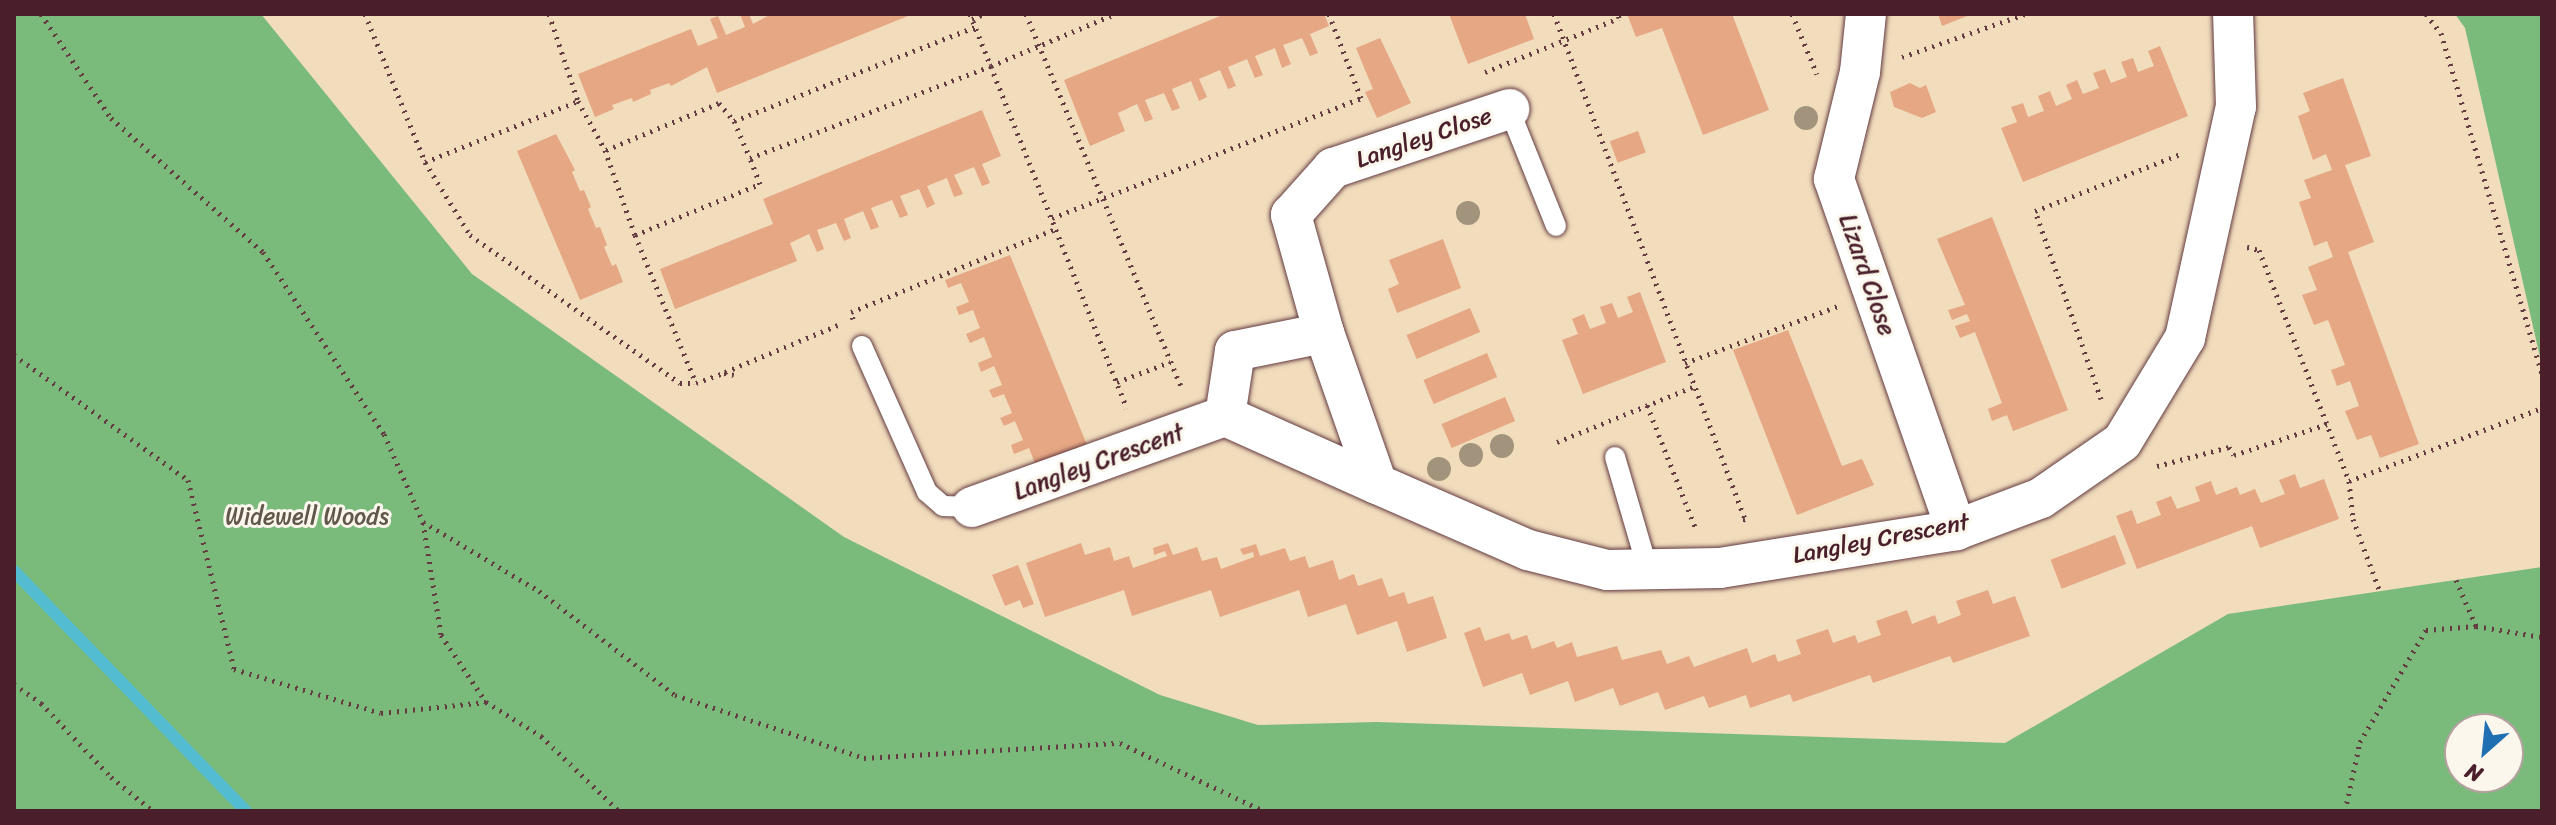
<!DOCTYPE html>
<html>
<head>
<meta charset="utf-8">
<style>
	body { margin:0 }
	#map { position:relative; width:2556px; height:825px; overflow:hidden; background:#f1dcbc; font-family:Sriracha,sans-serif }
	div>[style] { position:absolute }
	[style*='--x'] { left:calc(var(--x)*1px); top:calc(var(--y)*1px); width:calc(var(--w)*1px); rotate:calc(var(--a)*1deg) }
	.forest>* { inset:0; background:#7abb7c }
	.stream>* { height:12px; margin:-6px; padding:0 6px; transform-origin:6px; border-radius:6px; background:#53bcd0 }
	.building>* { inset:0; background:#e6a784; transform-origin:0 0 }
	.path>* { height:5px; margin-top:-2.5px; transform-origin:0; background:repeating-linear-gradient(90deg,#633b41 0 2px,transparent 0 8px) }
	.roads { filter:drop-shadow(0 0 2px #633b41) drop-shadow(0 0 2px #633b41) }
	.lane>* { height:20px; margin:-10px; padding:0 10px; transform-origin:10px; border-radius:10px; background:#fff }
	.street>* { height:40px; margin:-20px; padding:0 20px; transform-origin:20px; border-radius:20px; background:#fff }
	.trees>* { width:24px; height:24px; margin:-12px; border-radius:50%; background:#a2937d }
	span { translate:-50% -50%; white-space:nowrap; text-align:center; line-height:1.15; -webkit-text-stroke:6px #fbf7ec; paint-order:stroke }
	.street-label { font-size:24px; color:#4a1f2b }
	.park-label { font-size:24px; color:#61574a }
	.frame { position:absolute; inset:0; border:16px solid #4a1f2b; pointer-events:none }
	.north { position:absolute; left:2444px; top:713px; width:80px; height:80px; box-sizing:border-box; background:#fbf7ec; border:2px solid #b4a19f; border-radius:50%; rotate:207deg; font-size:22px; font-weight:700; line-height:32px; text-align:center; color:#4a1f2b }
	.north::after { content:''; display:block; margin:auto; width:28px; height:36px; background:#1f6fb2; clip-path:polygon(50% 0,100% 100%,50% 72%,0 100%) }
</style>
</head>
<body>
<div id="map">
	<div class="forest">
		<i style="clip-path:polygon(evenodd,14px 14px,261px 14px,472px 274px,844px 537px,1160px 695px,1258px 725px,1377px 722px,2005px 743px,2228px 614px,2542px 567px,2542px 811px,14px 811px,14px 14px,2460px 729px,2508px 729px,2508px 777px,2460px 777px,2460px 729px)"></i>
		<i style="clip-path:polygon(2455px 14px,2542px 14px,2542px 366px,2465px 28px)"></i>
	</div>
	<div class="stream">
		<i style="--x:14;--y:571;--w:334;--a:46"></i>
	</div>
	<div class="building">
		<i style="clip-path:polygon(740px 14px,749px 14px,753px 24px,771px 14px,913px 14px,717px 93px,707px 67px,671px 86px,669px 83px,650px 90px,651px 94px,633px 102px,632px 98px,612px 105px,614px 109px,595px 117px,578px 74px,691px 29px,698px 46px,718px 38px,710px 19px,718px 16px,726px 35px,745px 27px)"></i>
		<i style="clip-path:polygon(1225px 14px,1324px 14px,1329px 26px,1310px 34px,1318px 53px,1310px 56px,1302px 38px,1283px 45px,1291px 64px,1282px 68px,1275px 48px,1255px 56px,1263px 75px,1255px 78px,1247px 59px,1228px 67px,1236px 86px,1228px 89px,1220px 70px,1199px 79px,1207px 97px,1199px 101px,1191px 81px,1172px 89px,1180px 108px,1172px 111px,1164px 93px,1145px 100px,1153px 119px,1145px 122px,1137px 104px,1118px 113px,1125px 131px,1090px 146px,1064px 80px)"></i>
		<i style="clip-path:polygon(1449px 14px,1525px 14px,1534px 39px,1468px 64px)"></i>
		<i style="clip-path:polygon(1627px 14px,1732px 14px,1769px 110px,1703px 135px,1662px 28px,1636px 37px)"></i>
		<i style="clip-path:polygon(1938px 14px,1972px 14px,1942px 26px)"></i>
		<i style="clip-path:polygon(1380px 38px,1411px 103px,1377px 118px,1365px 92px,1373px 89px,1356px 48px)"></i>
		<i style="clip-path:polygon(2160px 46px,2188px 116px,2023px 182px,2001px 128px,2017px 122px,2011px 107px,2023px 103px,2028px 117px,2044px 111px,2038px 96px,2050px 91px,2056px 106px,2072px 99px,2066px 85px,2077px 80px,2083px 94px,2099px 88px,2093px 73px,2105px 69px,2111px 83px,2127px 77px,2121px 62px,2133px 58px,2138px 72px,2154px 66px,2148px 51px)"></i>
		<i style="clip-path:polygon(2343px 78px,2371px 156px,2345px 165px,2374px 242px,2348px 252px,2419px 444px,2380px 458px,2371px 435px,2357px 440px,2345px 411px,2359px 406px,2350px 381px,2337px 386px,2331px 370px,2345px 365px,2328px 320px,2314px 325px,2302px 295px,2317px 290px,2308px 267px,2333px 257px,2327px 241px,2314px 246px,2299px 202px,2311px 198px,2304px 180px,2332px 170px,2326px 154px,2313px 160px,2298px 116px,2310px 111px,2303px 93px)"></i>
		<i style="clip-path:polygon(1910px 83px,1920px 88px,1926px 85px,1936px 112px,1922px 118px,1894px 107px,1890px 92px)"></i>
		<i style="clip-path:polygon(982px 110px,1001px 156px,982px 164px,990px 183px,982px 186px,974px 167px,954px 175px,963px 194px,954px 197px,947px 178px,927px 186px,935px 204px,927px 208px,919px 189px,900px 196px,908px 215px,900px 218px,892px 200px,871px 208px,879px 227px,871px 230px,863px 211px,844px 219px,851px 238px,844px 241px,836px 223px,817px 230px,824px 249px,817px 252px,809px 234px,790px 243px,797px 261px,675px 309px,660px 269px,773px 224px,763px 199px)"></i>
		<i style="left:1638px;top:131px;width:23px;height:30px;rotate:70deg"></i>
		<i style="clip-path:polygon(556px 134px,575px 170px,572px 172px,580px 191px,584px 190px,591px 207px,588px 209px,596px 228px,600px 227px,607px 245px,604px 247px,612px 266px,616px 264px,623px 282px,580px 300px,517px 151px)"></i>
		<i style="clip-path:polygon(1992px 217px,2068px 410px,2013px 431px,2007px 415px,1992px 421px,1988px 409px,2002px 403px,1975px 332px,1960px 338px,1955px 326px,1970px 321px,1967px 314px,1952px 320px,1948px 310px,1965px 305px,1937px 239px)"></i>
		<i style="clip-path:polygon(1443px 239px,1461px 288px,1397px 313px,1388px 289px,1399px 284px,1389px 260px)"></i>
		<i style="clip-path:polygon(1010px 255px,1087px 445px,1036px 466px,1029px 448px,1014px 454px,1011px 445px,1023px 440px,1015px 421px,1004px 426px,1000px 418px,1012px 413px,1004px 394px,993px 398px,989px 390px,1002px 385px,994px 366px,981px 372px,978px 363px,992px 357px,984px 337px,970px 343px,966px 334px,980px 328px,973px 310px,959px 315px,956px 307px,969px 302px,961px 283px,948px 288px,945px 280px)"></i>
		<i style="clip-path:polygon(1640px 292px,1666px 362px,1583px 394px,1562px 340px,1578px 334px,1572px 319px,1584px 314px,1590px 329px,1606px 323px,1600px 307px,1612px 303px,1618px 318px,1633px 312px,1627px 297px)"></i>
		<i style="left:1470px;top:308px;width:26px;height:69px;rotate:67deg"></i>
		<i style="clip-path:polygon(1788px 330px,1842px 466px,1862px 459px,1874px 485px,1797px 515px,1733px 350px)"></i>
		<i style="left:1487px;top:353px;width:26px;height:69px;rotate:67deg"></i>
		<i style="left:1505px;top:397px;width:26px;height:69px;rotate:67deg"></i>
		<i style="clip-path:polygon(2295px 474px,2300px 488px,2324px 479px,2339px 519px,2260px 548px,2252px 526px,2137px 569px,2116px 516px,2132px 510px,2137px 524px,2161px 515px,2156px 502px,2171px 496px,2177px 509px,2200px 501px,2195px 487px,2211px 481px,2216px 495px,2237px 487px,2240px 495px,2255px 489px,2261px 503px,2285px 494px,2279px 480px)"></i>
		<i style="left:2115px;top:535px;width:31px;height:69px;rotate:69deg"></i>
		<i style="clip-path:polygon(1081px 543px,1085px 555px,1110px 547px,1114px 561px,1129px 556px,1133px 568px,1167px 556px,1165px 551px,1154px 555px,1153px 548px,1168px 543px,1173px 555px,1197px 547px,1202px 561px,1217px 557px,1221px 569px,1254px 557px,1253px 552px,1243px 555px,1240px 549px,1256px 544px,1260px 556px,1285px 548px,1290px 561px,1305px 556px,1309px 568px,1333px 560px,1339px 580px,1354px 574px,1358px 586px,1382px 578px,1389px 597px,1404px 592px,1408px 604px,1433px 596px,1447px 638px,1407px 652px,1397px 621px,1357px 635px,1346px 604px,1308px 617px,1299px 590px,1220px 617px,1211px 590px,1132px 616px,1124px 590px,1045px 617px,1026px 563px)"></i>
		<i style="clip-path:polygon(1018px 565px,1034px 604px,1023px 608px,1020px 600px,1005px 606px,992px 575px)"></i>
		<i style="clip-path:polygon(1988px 590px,1993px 604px,2015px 596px,2030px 636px,1953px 663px,1950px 656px,1873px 683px,1870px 675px,1793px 702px,1790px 694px,1750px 708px,1746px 695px,1709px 708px,1704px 696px,1665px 710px,1658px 692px,1620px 706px,1613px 688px,1575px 702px,1568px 681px,1530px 695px,1522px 673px,1483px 687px,1464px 633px,1480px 627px,1485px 641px,1509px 633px,1512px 640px,1527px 635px,1532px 649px,1554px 641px,1557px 648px,1572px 642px,1577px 657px,1617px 646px,1622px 660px,1661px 650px,1667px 664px,1689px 656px,1694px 667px,1747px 648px,1752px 663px,1775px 654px,1778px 662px,1801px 654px,1796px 640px,1828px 629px,1833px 643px,1855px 635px,1858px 643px,1881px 635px,1876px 621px,1907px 610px,1912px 624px,1935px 615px,1938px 624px,1961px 615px,1956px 601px)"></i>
	</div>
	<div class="path">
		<i style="--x:41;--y:14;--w:125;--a:56.1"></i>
		<i style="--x:111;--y:118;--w:203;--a:41.4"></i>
		<i style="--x:263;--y:252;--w:219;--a:56.4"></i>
		<i style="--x:384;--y:434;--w:96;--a:66.1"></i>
		<i style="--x:423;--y:522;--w:114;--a:80.9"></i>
		<i style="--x:441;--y:635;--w:81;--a:56.1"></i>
		<i style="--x:365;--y:14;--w:160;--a:67.9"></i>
		<i style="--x:425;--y:162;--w:86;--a:58.3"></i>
		<i style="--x:470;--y:235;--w:257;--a:35.2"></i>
		<i style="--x:680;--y:383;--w:16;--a:0"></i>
		<i style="--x:549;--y:14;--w:92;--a:71.6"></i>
		<i style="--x:578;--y:101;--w:56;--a:61.1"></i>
		<i style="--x:605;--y:150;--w:90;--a:70.6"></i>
		<i style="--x:635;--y:235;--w:135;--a:-22.2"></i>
		<i style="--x:760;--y:184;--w:28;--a:-111"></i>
		<i style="--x:750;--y:158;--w:258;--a:-20.9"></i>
		<i style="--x:991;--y:66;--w:134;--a:-22.8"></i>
		<i style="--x:970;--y:14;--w:424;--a:68.3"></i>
		<i style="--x:1026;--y:14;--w:406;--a:67.4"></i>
		<i style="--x:1554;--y:14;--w:540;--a:69.28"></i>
		<i style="--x:1745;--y:519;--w:7;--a:164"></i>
		<i style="--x:1792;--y:14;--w:65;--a:67.4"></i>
		<i style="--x:2426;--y:14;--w:24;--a:52"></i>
		<i style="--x:2441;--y:33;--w:357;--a:73.5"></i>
		<i style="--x:972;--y:19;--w:13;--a:-23"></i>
		<i style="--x:1902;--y:57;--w:130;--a:-19.3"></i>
		<i style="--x:1485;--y:72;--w:144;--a:-21.9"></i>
		<i style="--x:1619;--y:18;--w:4;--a:-104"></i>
		<i style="--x:734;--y:121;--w:259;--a:-21.3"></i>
		<i style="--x:606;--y:150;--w:122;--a:-22.6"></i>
		<i style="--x:719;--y:103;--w:23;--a:50"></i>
		<i style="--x:734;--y:121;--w:40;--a:66.6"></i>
		<i style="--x:425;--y:162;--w:165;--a:-21.7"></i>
		<i style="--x:1052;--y:218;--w:331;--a:-21.2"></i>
		<i style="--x:1361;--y:98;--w:90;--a:-110.9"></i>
		<i style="--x:635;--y:235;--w:160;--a:67.6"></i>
		<i style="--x:696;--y:383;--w:30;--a:-20"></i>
		<i style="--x:724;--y:373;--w:10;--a:11"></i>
		<i style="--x:2247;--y:247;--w:12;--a:14"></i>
		<i style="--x:2259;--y:250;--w:248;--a:68.7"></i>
		<i style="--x:2349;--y:481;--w:206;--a:-20.7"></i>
		<i style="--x:853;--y:319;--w:7;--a:-106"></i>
		<i style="--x:851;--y:312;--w:220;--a:-22.1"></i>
		<i style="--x:14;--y:355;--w:214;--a:35.7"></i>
		<i style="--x:188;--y:480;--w:195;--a:76.3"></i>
		<i style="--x:234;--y:669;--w:153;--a:16.7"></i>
		<i style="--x:381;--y:713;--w:106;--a:-6"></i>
		<i style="--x:486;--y:702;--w:65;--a:31.7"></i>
		<i style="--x:541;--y:736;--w:108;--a:43.9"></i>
		<i style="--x:1685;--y:363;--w:163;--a:-20.4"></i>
		<i style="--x:725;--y:372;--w:122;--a:-22.6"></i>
		<i style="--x:1117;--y:382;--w:57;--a:-20.7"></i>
		<i style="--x:2101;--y:399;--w:199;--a:-109.3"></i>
		<i style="--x:2035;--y:211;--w:159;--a:-21.4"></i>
		<i style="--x:1647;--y:405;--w:131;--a:68.5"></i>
		<i style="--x:1557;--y:442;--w:149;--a:-22.1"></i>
		<i style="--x:2157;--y:466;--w:74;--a:-14.8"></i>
		<i style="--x:2229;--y:447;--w:9;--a:58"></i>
		<i style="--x:2234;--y:455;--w:98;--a:-18.4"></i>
		<i style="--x:2349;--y:481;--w:38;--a:84"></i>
		<i style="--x:2353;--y:519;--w:78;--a:69.7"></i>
		<i style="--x:423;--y:522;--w:135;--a:30.7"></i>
		<i style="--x:539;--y:591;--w:171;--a:37.4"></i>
		<i style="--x:675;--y:695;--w:199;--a:18.4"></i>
		<i style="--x:864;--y:758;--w:256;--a:-3.4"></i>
		<i style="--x:1120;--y:743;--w:159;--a:25.3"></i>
		<i style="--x:2456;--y:580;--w:50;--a:66.5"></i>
		<i style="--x:2476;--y:626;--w:67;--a:9.5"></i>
		<i style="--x:14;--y:684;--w:33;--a:35"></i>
		<i style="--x:41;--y:703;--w:102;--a:46.6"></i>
		<i style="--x:111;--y:777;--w:54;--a:39"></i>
		<i style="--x:2345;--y:811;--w:71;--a:-77.7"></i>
		<i style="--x:2360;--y:742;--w:130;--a:-59.5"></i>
		<i style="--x:2426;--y:630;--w:50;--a:-4.6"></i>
	</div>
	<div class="roads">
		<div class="lane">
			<i style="--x:1509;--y:109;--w:126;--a:68.1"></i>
			<i style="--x:862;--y:346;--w:160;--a:66"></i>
			<i style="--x:927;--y:492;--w:21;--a:41"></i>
			<i style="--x:943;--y:506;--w:29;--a:2"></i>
			<i style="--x:1615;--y:457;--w:118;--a:73.7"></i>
		</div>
		<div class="street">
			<i style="--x:1866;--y:14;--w:58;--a:95.9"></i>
			<i style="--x:1860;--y:72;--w:110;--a:103.7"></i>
			<i style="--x:1834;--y:179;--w:372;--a:70.8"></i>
			<i style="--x:1324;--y:333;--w:123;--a:-105.6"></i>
			<i style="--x:1291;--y:215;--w:63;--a:-48.2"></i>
			<i style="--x:1333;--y:168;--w:186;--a:-18.5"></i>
			<i style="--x:1377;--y:484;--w:160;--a:-109.3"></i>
			<i style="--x:1324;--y:333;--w:91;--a:168.6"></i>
			<i style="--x:1235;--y:351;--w:66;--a:98.7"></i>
			<i style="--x:1225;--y:416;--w:167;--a:24.1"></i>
			<i style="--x:1377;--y:484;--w:165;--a:23.6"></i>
			<i style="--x:1528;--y:550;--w:81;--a:14.2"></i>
			<i style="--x:1607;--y:570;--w:113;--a:-1"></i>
			<i style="--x:1720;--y:568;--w:239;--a:-9.1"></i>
			<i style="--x:1956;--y:530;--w:91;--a:-20.6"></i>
			<i style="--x:2041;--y:498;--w:98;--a:-34.7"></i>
			<i style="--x:2122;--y:442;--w:122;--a:-58.8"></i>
			<i style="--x:2185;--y:338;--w:237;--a:-77.6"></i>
			<i style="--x:2236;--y:107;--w:93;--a:-91.8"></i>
			<i style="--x:972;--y:507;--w:269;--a:-19.8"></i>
		</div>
	</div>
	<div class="trees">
		<i style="left:1806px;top:118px"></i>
		<i style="left:1468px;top:213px"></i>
		<i style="left:1502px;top:446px"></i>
		<i style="left:1471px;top:455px"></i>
		<i style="left:1439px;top:469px"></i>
	</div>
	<div class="street-label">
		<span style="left:1424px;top:138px;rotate:-19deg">Langley Close</span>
		<span style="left:1867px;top:275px;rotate:71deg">Lizard Close</span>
		<span style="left:1099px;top:462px;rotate:-20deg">Langley Crescent</span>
		<span style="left:1881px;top:539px;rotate:-11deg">Langley Crescent</span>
	</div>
	<div class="park-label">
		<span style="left:307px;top:517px">Widewell Woods</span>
	</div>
	<div class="frame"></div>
	<div class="north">N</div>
</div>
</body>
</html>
